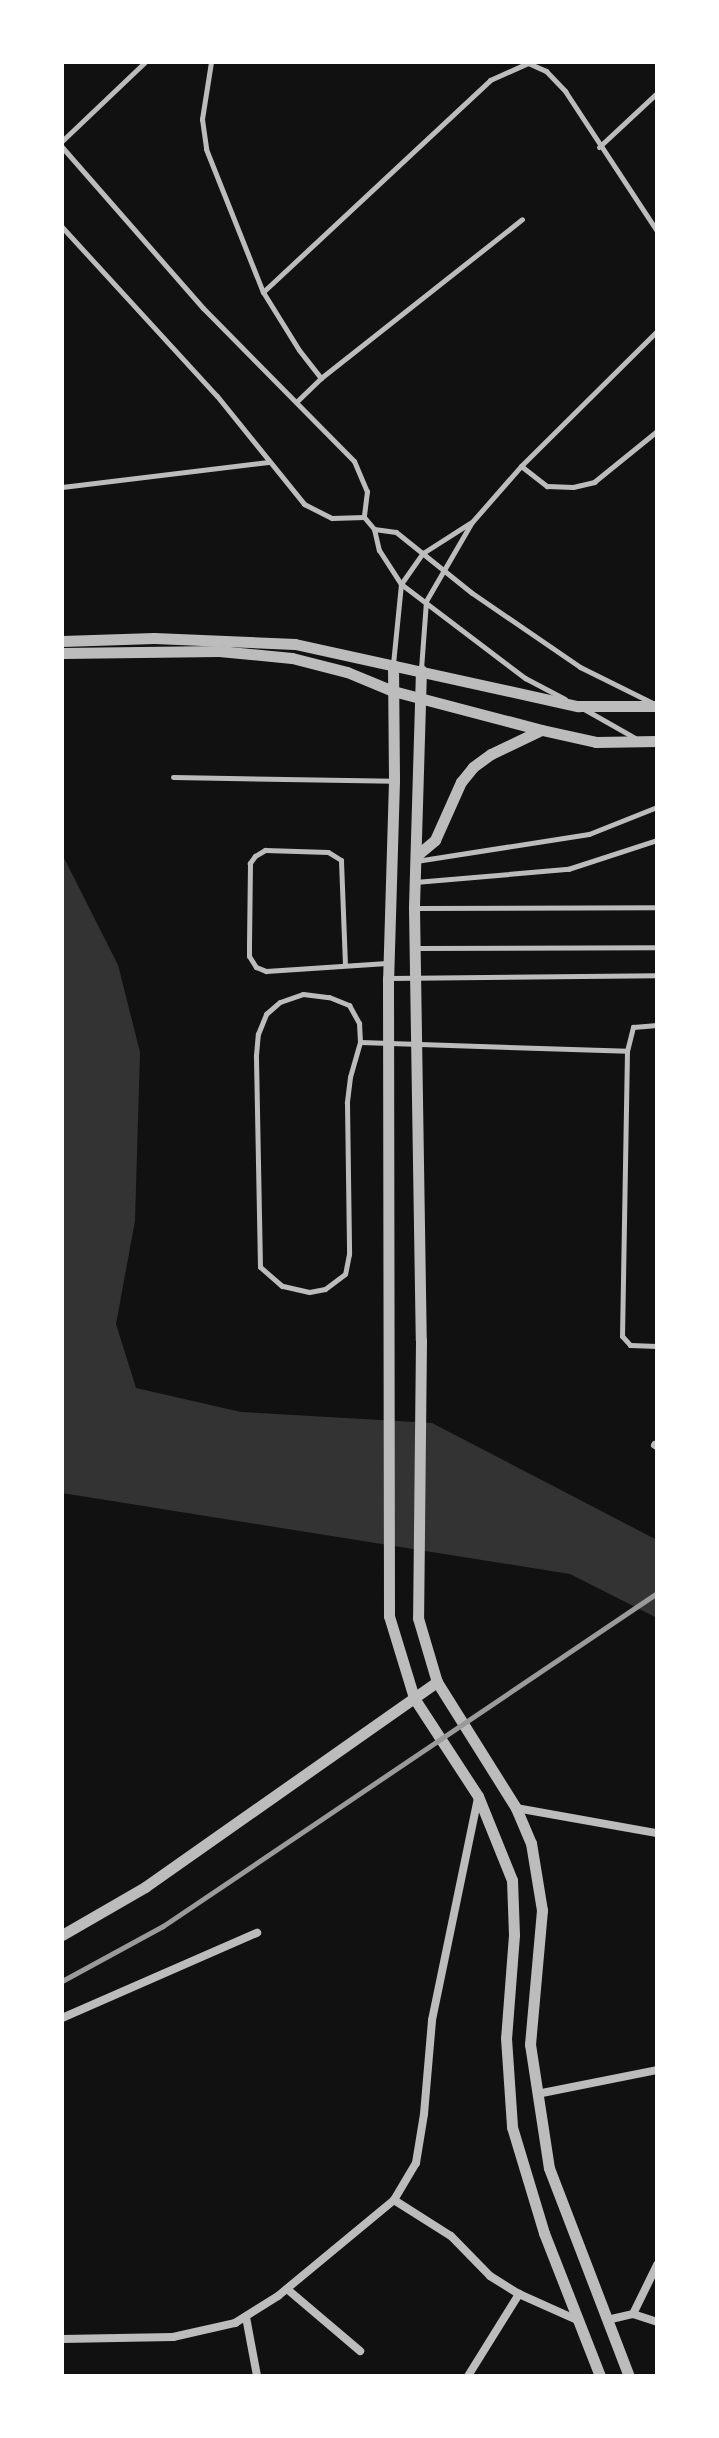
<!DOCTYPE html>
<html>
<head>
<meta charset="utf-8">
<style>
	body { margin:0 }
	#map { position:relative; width:719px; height:2438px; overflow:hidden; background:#111; font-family:"Source Sans 3",sans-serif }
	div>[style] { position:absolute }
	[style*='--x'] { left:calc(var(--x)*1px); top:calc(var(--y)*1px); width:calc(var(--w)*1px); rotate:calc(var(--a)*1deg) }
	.water>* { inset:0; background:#333 }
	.service>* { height:5px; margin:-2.5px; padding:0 2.5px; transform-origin:2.5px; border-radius:2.5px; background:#bcbcbc }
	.minor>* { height:8px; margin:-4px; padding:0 4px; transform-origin:4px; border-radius:4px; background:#bcbcbc }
	.tertiary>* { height:11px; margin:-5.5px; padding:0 5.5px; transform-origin:5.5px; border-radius:5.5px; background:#bcbcbc }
	.rail>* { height:5px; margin:-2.5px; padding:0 2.5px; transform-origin:2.5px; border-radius:2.5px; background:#9a9a9a }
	span { translate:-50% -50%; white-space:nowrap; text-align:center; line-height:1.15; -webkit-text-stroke:6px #fff; paint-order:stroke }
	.frame { position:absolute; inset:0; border:64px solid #fff; pointer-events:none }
</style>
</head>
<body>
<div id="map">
	<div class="water">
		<i style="clip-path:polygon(62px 854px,118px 965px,140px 1052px,135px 1221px,116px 1324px,136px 1388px,241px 1412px,432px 1423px,657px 1540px,657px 1618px,570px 1574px,62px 1493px)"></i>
	</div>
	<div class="service">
		<i style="--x:211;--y:62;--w:58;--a:99"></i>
		<i style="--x:202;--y:119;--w:30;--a:82"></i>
		<i style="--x:206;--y:149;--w:154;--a:68.3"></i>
		<i style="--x:263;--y:292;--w:68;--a:58.2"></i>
		<i style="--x:299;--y:350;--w:36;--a:52"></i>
		<i style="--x:321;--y:378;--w:33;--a:136"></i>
		<i style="--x:62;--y:141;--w:115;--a:-43.6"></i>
		<i style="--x:62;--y:147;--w:214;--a:48.8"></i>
		<i style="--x:203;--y:308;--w:215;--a:45.4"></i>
		<i style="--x:354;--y:461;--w:33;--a:67"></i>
		<i style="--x:367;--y:491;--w:26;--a:97"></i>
		<i style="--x:364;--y:517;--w:16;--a:50"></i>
		<i style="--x:374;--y:529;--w:22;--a:77"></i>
		<i style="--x:379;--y:550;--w:40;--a:57.1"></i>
		<i style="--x:401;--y:584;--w:156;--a:37.2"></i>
		<i style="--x:525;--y:678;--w:45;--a:27.7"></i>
		<i style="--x:599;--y:147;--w:79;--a:-43"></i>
		<i style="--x:62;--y:227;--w:229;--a:47.5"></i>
		<i style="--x:217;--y:396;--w:139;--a:51.1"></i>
		<i style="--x:304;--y:504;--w:31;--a:27"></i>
		<i style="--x:332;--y:518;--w:32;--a:-2"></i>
		<i style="--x:263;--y:292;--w:311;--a:-43"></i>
		<i style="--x:490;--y:80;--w:42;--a:-24.1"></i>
		<i style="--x:528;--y:63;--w:20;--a:24"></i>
		<i style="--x:546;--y:71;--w:28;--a:46"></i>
		<i style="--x:565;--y:91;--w:168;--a:56.7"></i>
		<i style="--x:321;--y:378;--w:256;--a:-38.3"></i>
		<i style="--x:521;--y:466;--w:33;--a:38"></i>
		<i style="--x:547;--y:486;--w:26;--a:2"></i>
		<i style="--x:573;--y:487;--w:22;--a:-13"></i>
		<i style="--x:594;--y:482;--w:81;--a:-39"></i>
		<i style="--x:62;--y:487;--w:208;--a:-6.9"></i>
		<i style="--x:374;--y:529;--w:22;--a:8"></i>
		<i style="--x:396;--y:532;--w:97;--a:38.8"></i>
		<i style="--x:472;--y:593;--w:131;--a:34.4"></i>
		<i style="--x:580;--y:667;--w:81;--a:26.3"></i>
		<i style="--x:393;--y:664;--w:80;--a:-84.3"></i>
		<i style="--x:401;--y:584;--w:38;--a:-55"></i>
		<i style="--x:423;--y:553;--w:56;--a:-32.6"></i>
		<i style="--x:421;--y:669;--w:68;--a:-85.8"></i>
		<i style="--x:426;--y:601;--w:91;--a:-59.8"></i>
		<i style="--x:472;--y:522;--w:74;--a:-48.8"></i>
		<i style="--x:521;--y:466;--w:192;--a:-44.8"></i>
		<i style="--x:584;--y:709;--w:59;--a:29.6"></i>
		<i style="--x:173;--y:777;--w:220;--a:1"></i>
		<i style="--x:416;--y:861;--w:175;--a:-8.9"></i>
		<i style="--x:589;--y:834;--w:73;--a:-21.7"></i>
		<i style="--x:415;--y:882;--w:154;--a:-4.9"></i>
		<i style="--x:568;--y:869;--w:94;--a:-18"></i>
		<i style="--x:414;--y:908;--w:243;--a:-0.2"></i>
		<i style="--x:414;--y:948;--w:243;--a:-0.2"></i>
		<i style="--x:345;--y:965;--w:105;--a:-92.2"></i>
		<i style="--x:341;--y:860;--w:15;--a:-148"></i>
		<i style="--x:328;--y:852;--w:63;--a:-178.2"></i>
		<i style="--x:265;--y:850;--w:12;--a:149"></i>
		<i style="--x:255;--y:856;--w:9;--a:126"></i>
		<i style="--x:250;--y:863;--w:83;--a:90.7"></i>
		<i style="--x:249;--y:946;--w:10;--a:90"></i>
		<i style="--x:249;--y:956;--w:13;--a:58"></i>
		<i style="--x:256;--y:967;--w:11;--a:22"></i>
		<i style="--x:266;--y:971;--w:121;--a:-3.8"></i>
		<i style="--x:390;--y:978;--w:267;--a:-0.6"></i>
		<i style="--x:303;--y:994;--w:26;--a:7"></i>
		<i style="--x:329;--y:997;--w:22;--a:22"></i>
		<i style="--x:349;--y:1005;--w:21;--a:61"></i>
		<i style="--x:359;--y:1023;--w:19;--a:87"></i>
		<i style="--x:360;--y:1042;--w:36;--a:106"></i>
		<i style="--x:350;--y:1077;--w:26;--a:97"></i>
		<i style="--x:347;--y:1103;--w:151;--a:89.2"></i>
		<i style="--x:349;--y:1254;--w:20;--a:101"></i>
		<i style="--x:345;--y:1274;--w:25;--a:143"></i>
		<i style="--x:325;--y:1289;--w:16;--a:169"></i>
		<i style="--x:309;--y:1292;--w:28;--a:-167"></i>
		<i style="--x:282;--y:1286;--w:29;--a:-139"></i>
		<i style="--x:260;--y:1267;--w:212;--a:-91.1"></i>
		<i style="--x:256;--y:1055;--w:21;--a:-85"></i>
		<i style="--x:258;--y:1034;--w:22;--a:-68"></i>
		<i style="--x:266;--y:1014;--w:18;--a:-41"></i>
		<i style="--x:280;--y:1002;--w:24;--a:-19"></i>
		<i style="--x:360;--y:1042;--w:267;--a:1.9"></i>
		<i style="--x:627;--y:1051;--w:285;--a:91"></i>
		<i style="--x:622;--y:1336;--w:12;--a:48"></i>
		<i style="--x:630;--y:1345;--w:27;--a:2"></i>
		<i style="--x:627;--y:1051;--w:25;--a:-76"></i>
		<i style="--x:633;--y:1027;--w:24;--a:-5"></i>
	</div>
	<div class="minor">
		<i style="--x:655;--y:1445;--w:2;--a:27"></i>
		<i style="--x:516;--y:1808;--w:143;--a:10.1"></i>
		<i style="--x:62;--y:2018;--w:213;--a:-23.6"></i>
		<i style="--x:537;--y:2094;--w:122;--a:-11.3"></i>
		<i style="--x:394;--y:2200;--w:67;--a:32.3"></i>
		<i style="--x:451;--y:2236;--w:56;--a:45.7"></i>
		<i style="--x:490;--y:2276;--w:34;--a:32"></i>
		<i style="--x:519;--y:2294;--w:64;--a:24.1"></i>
		<i style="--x:287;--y:2289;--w:96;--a:40.3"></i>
		<i style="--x:633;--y:2314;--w:55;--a:-63.9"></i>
		<i style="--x:246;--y:2317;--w:60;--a:79.4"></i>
		<i style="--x:607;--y:2320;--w:27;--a:-13"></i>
		<i style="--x:633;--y:2314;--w:25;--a:18"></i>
		<i style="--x:62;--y:2339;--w:111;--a:-1"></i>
		<i style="--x:173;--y:2337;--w:64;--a:-12.7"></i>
		<i style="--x:235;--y:2323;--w:51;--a:-32.1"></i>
		<i style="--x:278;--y:2296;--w:151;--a:-39.6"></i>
		<i style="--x:394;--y:2200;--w:43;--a:-59.3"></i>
		<i style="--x:416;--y:2163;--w:50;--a:-80.7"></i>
		<i style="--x:424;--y:2114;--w:94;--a:-85.1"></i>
		<i style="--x:432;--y:2020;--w:228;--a:-78.3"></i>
		<i style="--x:468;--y:2376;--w:97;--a:-58.1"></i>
	</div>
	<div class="tertiary">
		<i style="--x:62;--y:641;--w:92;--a:-1.9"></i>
		<i style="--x:154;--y:638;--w:141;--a:2.4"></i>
		<i style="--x:295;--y:644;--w:290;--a:12.4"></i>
		<i style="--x:578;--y:706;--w:79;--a:0"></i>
		<i style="--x:62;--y:653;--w:157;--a:-0.7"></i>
		<i style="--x:219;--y:651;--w:73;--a:5.5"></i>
		<i style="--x:292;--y:658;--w:57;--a:14.3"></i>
		<i style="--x:347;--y:672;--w:50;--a:22.4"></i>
		<i style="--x:393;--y:691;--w:154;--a:14.7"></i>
		<i style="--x:542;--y:730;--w:55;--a:12.5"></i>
		<i style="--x:596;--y:742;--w:61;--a:-0.9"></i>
		<i style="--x:393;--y:665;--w:116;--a:89.5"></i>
		<i style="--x:394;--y:781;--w:197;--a:91.7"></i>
		<i style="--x:388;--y:978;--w:638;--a:89.91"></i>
		<i style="--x:389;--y:1616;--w:86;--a:73"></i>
		<i style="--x:414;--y:1698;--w:117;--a:56.9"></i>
		<i style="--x:478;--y:1796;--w:91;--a:68"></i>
		<i style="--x:512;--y:1880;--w:55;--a:87.9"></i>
		<i style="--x:514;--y:1935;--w:103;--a:94.4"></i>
		<i style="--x:506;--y:2038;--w:89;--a:86.1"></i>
		<i style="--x:512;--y:2127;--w:111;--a:73.2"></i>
		<i style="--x:544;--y:2233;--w:154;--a:68.6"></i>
		<i style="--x:421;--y:670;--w:238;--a:91.7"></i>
		<i style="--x:414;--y:908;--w:432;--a:89.1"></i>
		<i style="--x:421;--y:1340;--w:278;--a:90.6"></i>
		<i style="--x:418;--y:1618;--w:67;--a:73.5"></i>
		<i style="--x:437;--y:1682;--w:149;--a:57.9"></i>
		<i style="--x:516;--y:1808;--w:38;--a:67"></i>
		<i style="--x:531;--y:1843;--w:68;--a:80.7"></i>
		<i style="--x:542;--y:1910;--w:135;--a:95.1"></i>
		<i style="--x:530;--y:2044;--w:125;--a:81.3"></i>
		<i style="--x:549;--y:2168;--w:223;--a:69"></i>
		<i style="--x:416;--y:856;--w:25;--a:-40"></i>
		<i style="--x:435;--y:840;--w:64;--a:-65.9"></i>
		<i style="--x:461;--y:782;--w:19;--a:-51"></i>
		<i style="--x:473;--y:767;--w:22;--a:-36"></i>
		<i style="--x:491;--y:754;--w:55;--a:-25.6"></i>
		<i style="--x:62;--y:1935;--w:96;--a:-30"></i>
		<i style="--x:145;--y:1887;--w:357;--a:-35.1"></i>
	</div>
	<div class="rail">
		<i style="--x:62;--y:1981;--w:115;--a:-28.6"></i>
		<i style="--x:163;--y:1926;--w:596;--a:-33.98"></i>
	</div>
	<div class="frame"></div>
</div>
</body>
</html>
